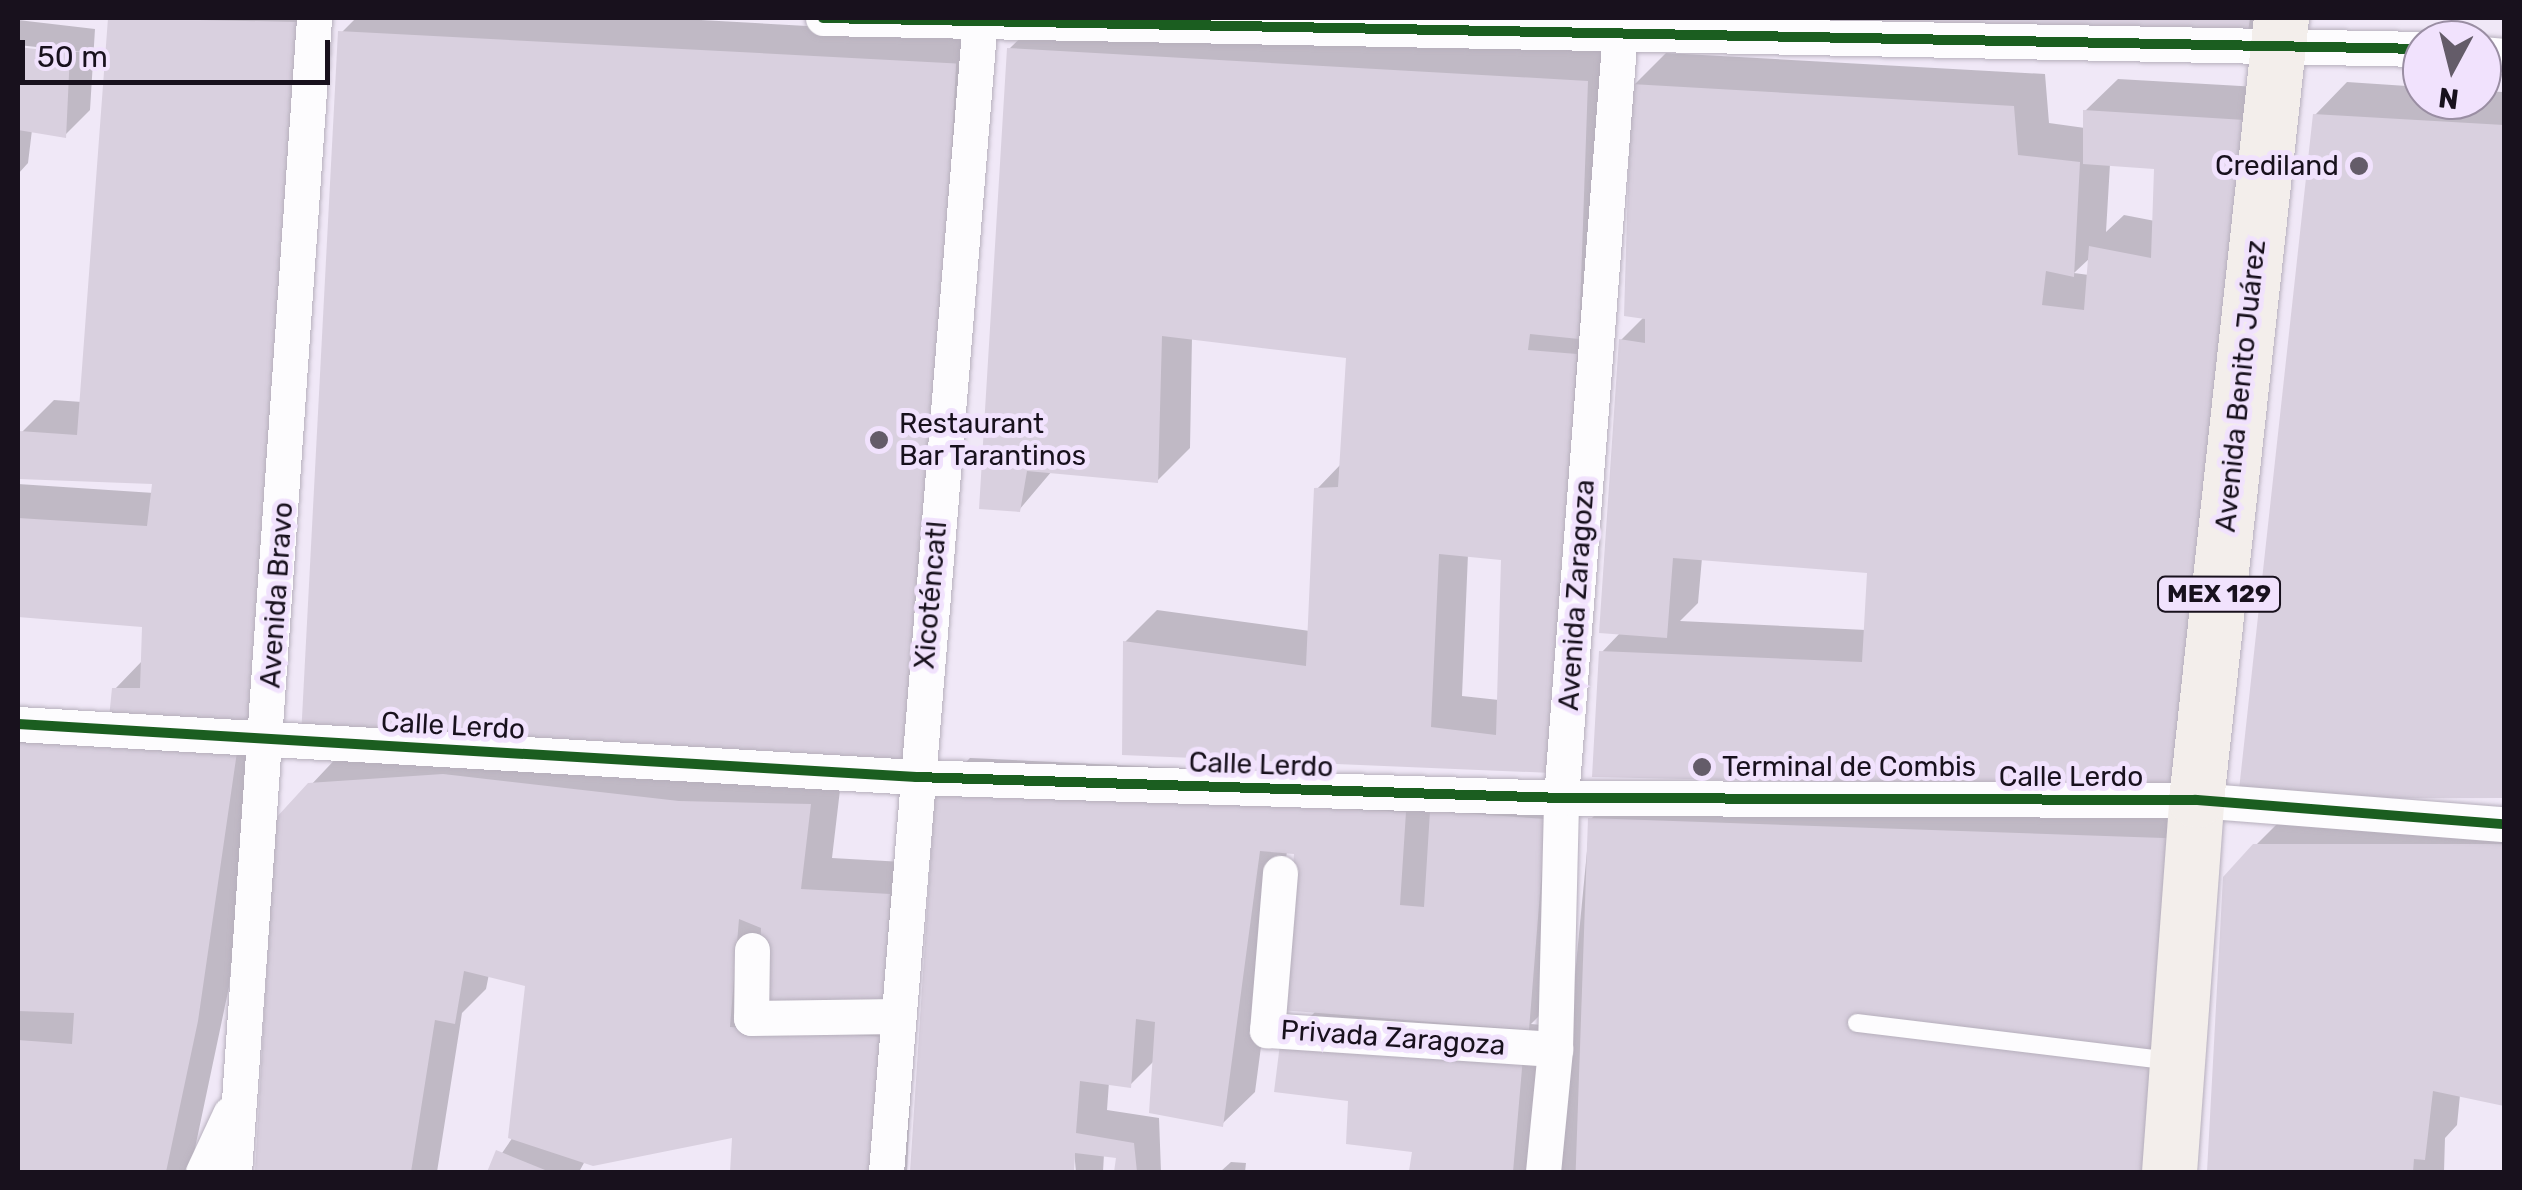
<!DOCTYPE html>
<html>
<head>
<meta charset="utf-8">
<style>
	body { margin:0 }
	#map { position:relative; width:2522px; height:1190px; overflow:hidden; background:#f0e8f7; font-family:Rubik,sans-serif }
	div>[style] { position:absolute }
	[style*='--x'] { left:calc(var(--x)*1px); top:calc(var(--y)*1px); width:calc(var(--w)*1px); rotate:calc(var(--a)*1deg) }
	.shadow>* { inset:0; background:#0003 }
	.building>* { inset:0; background:#d9d0df; transform-origin:0 0 }
	.roads { filter:drop-shadow(0 0 2px #b6afbc) drop-shadow(0 0 2px #b6afbc) }
	.service>* { height:18px; margin:-9px; padding:0 9px; transform-origin:9px; border-radius:9px; background:#fdfcfe }
	.minor>* { height:35px; margin:-17.5px; padding:0 17.5px; transform-origin:17.5px; border-radius:17.5px; background:#fdfcfe }
	.primary>* { height:55px; margin:-27.5px; padding:0 27.5px; transform-origin:27.5px; border-radius:27.5px; background:#f3eeeb }
	.cycleway>* { height:10px; margin:-5px; padding:0 5px; transform-origin:5px; border-radius:5px; background:#1b5e20 }
	.dots>* { width:28px; height:28px; translate:-50% -50%; box-sizing:border-box; border:5px solid #f1e2fd; border-radius:50% }
	span { translate:-50% -50%; white-space:nowrap; text-align:center; line-height:1.15; -webkit-text-stroke:10px #f1e2fd; paint-order:stroke }
	.shield-label span { padding:2px 8px; background:#f1e2fd; border:2px solid; border-radius:8px; -webkit-text-stroke-width:0 }
	.shield-label { font-size:25px; color:#18111d; font-weight:700 }
	.poi-label { font-size:28px; color:#18111d }
	.right { translate:-100% -50%; text-align:right }
	.left { translate:0 -50%; text-align:left }
	.street-label { font-size:28px; color:#18111d }
	.frame { position:absolute; inset:0; border:20px solid #18111d; pointer-events:none }
	.north { position:absolute; left:2402px; top:20px; width:100px; height:100px; box-sizing:border-box; background:#f1e2fd; border:2px solid #9a8ea3; border-radius:50%; rotate:187deg; font-size:28px; font-weight:700; line-height:40px; text-align:center; color:#18111d }
	.north::after { content:''; display:block; margin:auto; width:35px; height:45px; background:#645c69; clip-path:polygon(50% 0,100% 100%,50% 72%,0 100%) }
	.scale { position:absolute; left:20px; top:40px; width:310px; height:45px; box-sizing:border-box; border:5px solid #18111d; border-top:0; padding-left:12px; font-size:30px; line-height:35px; white-space:nowrap; color:#18111d; -webkit-text-stroke:8px #f1e2fd; paint-order:stroke }
</style>
</head>
<body>
<div id="map">
	<div class="shadow">
		<i style="clip-path:polygon(111px 18px,326px 18px,229px 987px,190px 1172px,18px 1172px,18px 712px,112px 712px,115px 689px,143px 660px,145px 625px,18px 615px,18px 484px,154px 493px,155px 482px,22px 432px,54px 400px,82px 402px)"></i>
		<i style="clip-path:polygon(356px 18px,665px 18px,987px 36px,937px 732px,842px 773px,832px 858px,921px 863px,907px 1172px,733px 1172px,735px 1135px,585px 1161px,579px 1172px,489px 1172px,513px 1137px,528px 984px,489px 974px,486px 989px,462px 1013px,437px 1172px,256px 1172px,278px 820px,342px 752px,341px 33px)"></i>
		<i style="clip-path:polygon(evenodd,1041px 18px,1620px 50px,1551px 771px,1125px 642px,1157px 610px,1310px 631px,1317px 489px,1342px 463px,1348px 356px,1192px 337px,1190px 448px,1158px 480px,1052px 471px,1019px 510px,1009px 49px,1041px 18px,1468px 554px,1503px 557px,1499px 700px,1462px 696px,1468px 554px)"></i>
		<i style="clip-path:polygon(1684px 18px,2271px 18px,2245px 43px)"></i>
		<i style="clip-path:polygon(18px 20px,95px 29px,90px 110px,65px 135px,32px 130px,28px 163px,18px 174px,18px 50px,83px 52px,18px 45px)"></i>
		<i style="clip-path:polygon(evenodd,1666px 53px,2045px 74px,2049px 123px,2085px 128px,2085px 111px,2118px 79px,2276px 88px,2218px 756px,1602px 652px,1621px 632px,1621px 340px,1645px 316px,1634px 85px,1666px 53px,2110px 164px,2157px 167px,2155px 221px,2124px 215px,2106px 232px,2110px 164px,1666px 53px,2091px 257px,2089px 275px,2074px 273px,2091px 257px,1666px 53px,1702px 558px,1869px 571px,1866px 630px,1680px 621px,1698px 603px,1702px 558px)"></i>
		<i style="clip-path:polygon(2347px 82px,2422px 87px,2422px 100px,2482px 100px,2482px 91px,2504px 92px,2504px 796px,2241px 796px,2315px 115px)"></i>
		<i style="clip-path:polygon(970px 758px,1577px 787px,1560px 995px,1531px 1024px,1554px 1026px,1541px 1172px,1421px 1172px,1415px 1150px,1282px 1045px,1317px 1010px,1297px 852px,1287px 851px,1255px 1092px,1222px 1124px,1155px 1060px,1130px 1085px,1109px 1082px,1107px 1110px,1159px 1118px,1161px 1172px,1117px 1172px,1118px 1155px,1104px 1154px,1103px 1172px,1076px 1172px,1073px 1141px,1071px 1172px,912px 1172px,938px 790px)"></i>
		<i style="clip-path:polygon(1623px 787px,2216px 811px,2182px 1172px,1556px 1172px,1590px 820px)"></i>
		<i style="clip-path:polygon(2288px 813px,2504px 813px,2504px 1104px,2460px 1095px,2457px 1125px,2445px 1138px,2444px 1172px,2210px 1172px,2255px 846px)"></i>
		<i style="clip-path:polygon(1231px 1162px,1246px 1163px,1245px 1172px,1220px 1172px)"></i>
	</div>
	<div class="building">
		<i style="clip-path:polygon(108px 18px,297px 22px,249px 726px,109px 718px,112px 688px,140px 688px,142px 627px,18px 617px,18px 518px,147px 526px,152px 484px,19px 479px,19px 431px,77px 435px)"></i>
		<i style="clip-path:polygon(1697px 18px,2250px 18px,2246px 46px)"></i>
		<i style="left:338px;top:31px;width:619px;height:705px;rotate:3deg"></i>
		<i style="clip-path:polygon(18px 47px,70px 53px,66px 138px,18px 130px)"></i>
		<i style="clip-path:polygon(evenodd,1007px 48px,1588px 81px,1579px 339px,1530px 334px,1528px 350px,1577px 354px,1552px 773px,1122px 755px,1123px 641px,1306px 666px,1314px 488px,1338px 487px,1346px 358px,1162px 336px,1158px 483px,1027px 471px,1020px 512px,979px 509px,1007px 48px,1439px 554px,1501px 560px,1496px 735px,1431px 727px,1439px 554px)"></i>
		<i style="clip-path:polygon(1631px 84px,2014px 106px,2018px 155px,2080px 162px,2074px 277px,2046px 271px,2042px 305px,2084px 310px,2089px 246px,2151px 258px,2154px 169px,2083px 164px,2083px 110px,2245px 120px,2187px 790px,1592px 777px,1599px 651px,1862px 662px,1867px 573px,1673px 558px,1667px 638px,1599px 633px,1619px 339px,1645px 343px,1645px 319px,1624px 316px)"></i>
		<i style="clip-path:polygon(2313px 114px,2504px 125px,2504px 798px,2238px 799px)"></i>
		<i style="clip-path:polygon(18px 743px,238px 745px,198px 1021px,166px 1172px,18px 1172px,18px 1040px,72px 1044px,74px 1013px,18px 1011px)"></i>
		<i style="clip-path:polygon(443px 774px,679px 801px,811px 804px,801px 889px,890px 894px,885px 1010px,759px 1004px,761px 928px,739px 919px,730px 1027px,885px 1037px,877px 1172px,730px 1172px,732px 1138px,593px 1166px,508px 1138px,525px 986px,464px 971px,455px 1024px,435px 1020px,411px 1172px,255px 1172px,275px 819px,308px 783px)"></i>
		<i style="clip-path:polygon(935px 789px,1406px 812px,1400px 905px,1424px 907px,1430px 811px,1546px 819px,1529px 1030px,1281px 1010px,1294px 854px,1260px 851px,1223px 1127px,1149px 1113px,1155px 1022px,1136px 1019px,1131px 1088px,1080px 1081px,1076px 1133px,1134px 1143px,1137px 1172px,1114px 1172px,1116px 1158px,1075px 1153px,1074px 1172px,910px 1172px)"></i>
		<i style="left:1588px;top:818px;width:598px;height:356px;rotate:2deg"></i>
		<i style="clip-path:polygon(2253px 844px,2504px 844px,2504px 1106px,2433px 1091px,2425px 1160px,2414px 1159px,2413px 1172px,2207px 1172px,2223px 877px)"></i>
		<i style="clip-path:polygon(1280px 1044px,1523px 1057px,1513px 1172px,1409px 1171px,1412px 1152px,1346px 1144px,1348px 1101px,1274px 1092px)"></i>
		<i style="clip-path:polygon(496px 1150px,550px 1172px,487px 1172px)"></i>
	</div>
	<div class="roads">
		<div class="service">
			<i style="--x:1857;--y:1023;--w:317;--a:6.9"></i>
		</div>
		<div class="minor">
			<i style="--x:823;--y:18;--w:1599;--a:1.11"></i>
			<i style="--x:2482;--y:54;--w:22;--a:5"></i>
			<i style="--x:18;--y:724;--w:900;--a:3.38"></i>
			<i style="--x:916;--y:777;--w:645;--a:1.86"></i>
			<i style="--x:1561;--y:798;--w:635;--a:0.18"></i>
			<i style="--x:2196;--y:800;--w:309;--a:4.5"></i>
			<i style="--x:1280;--y:873;--w:158;--a:94.7"></i>
			<i style="--x:1267;--y:1030;--w:289;--a:3.8"></i>
			<i style="--x:752;--y:950;--w:68;--a:90.8"></i>
			<i style="--x:751;--y:1018;--w:147;--a:-0.8"></i>
			<i style="--x:203;--y:1172;--w:64;--a:-65"></i>
			<i style="--x:234;--y:1172;--w:1157;--a:-86.03"></i>
			<i style="--x:886;--y:1172;--w:1158;--a:-85.34"></i>
			<i style="--x:1543;--y:1172;--w:124;--a:-84.4"></i>
			<i style="--x:1555;--y:1049;--w:251;--a:-88.6"></i>
			<i style="--x:1561;--y:798;--w:782;--a:-85.6"></i>
		</div>
		<div class="primary">
			<i style="--x:2169;--y:1172;--w:373;--a:-85.8"></i>
			<i style="--x:2196;--y:800;--w:787;--a:-83.8"></i>
		</div>
	</div>
	<div class="cycleway">
		<i style="--x:823;--y:18;--w:1599;--a:1.11"></i>
		<i style="--x:18;--y:724;--w:900;--a:3.38"></i>
		<i style="--x:916;--y:777;--w:645;--a:1.86"></i>
		<i style="--x:1561;--y:798;--w:635;--a:0.18"></i>
		<i style="--x:2196;--y:800;--w:309;--a:4.5"></i>
	</div>
	<div class="dots">
		<i style="left:2359px;top:166px;background:#645c69"></i>
		<i style="left:879px;top:440px;background:#645c69"></i>
		<i style="left:1702px;top:767px;background:#645c69"></i>
	</div>
	<div class="shield-label">
		<span style="left:2219px;top:594px">MEX 129</span>
	</div>
	<div class="poi-label">
		<span class="right" style="left:2339px;top:166px">Crediland</span>
		<span class="left" style="left:899px;top:440px">Restaurant<br>Bar Tarantinos</span>
		<span class="left" style="left:1722px;top:767px">Terminal de Combis</span>
	</div>
	<div class="street-label">
		<span style="left:2241px;top:386px;rotate:-84deg">Avenida Benito Juárez</span>
		<span style="left:277px;top:595px;rotate:-86deg">Avenida Bravo</span>
		<span style="left:931px;top:595px;rotate:-85deg">Xicoténcatl</span>
		<span style="left:1577px;top:595px;rotate:-86deg">Avenida Zaragoza</span>
		<span style="left:453px;top:726px;rotate:3deg">Calle Lerdo</span>
		<span style="left:1261px;top:765px;rotate:2deg">Calle Lerdo</span>
		<span style="left:2071px;top:777px">Calle Lerdo</span>
		<span style="left:1393px;top:1038px;rotate:4deg">Privada Zaragoza</span>
	</div>
	<div class="frame"></div>
	<div class="north">N</div>
	<div class="scale">50 m</div>
</div>
</body>
</html>
